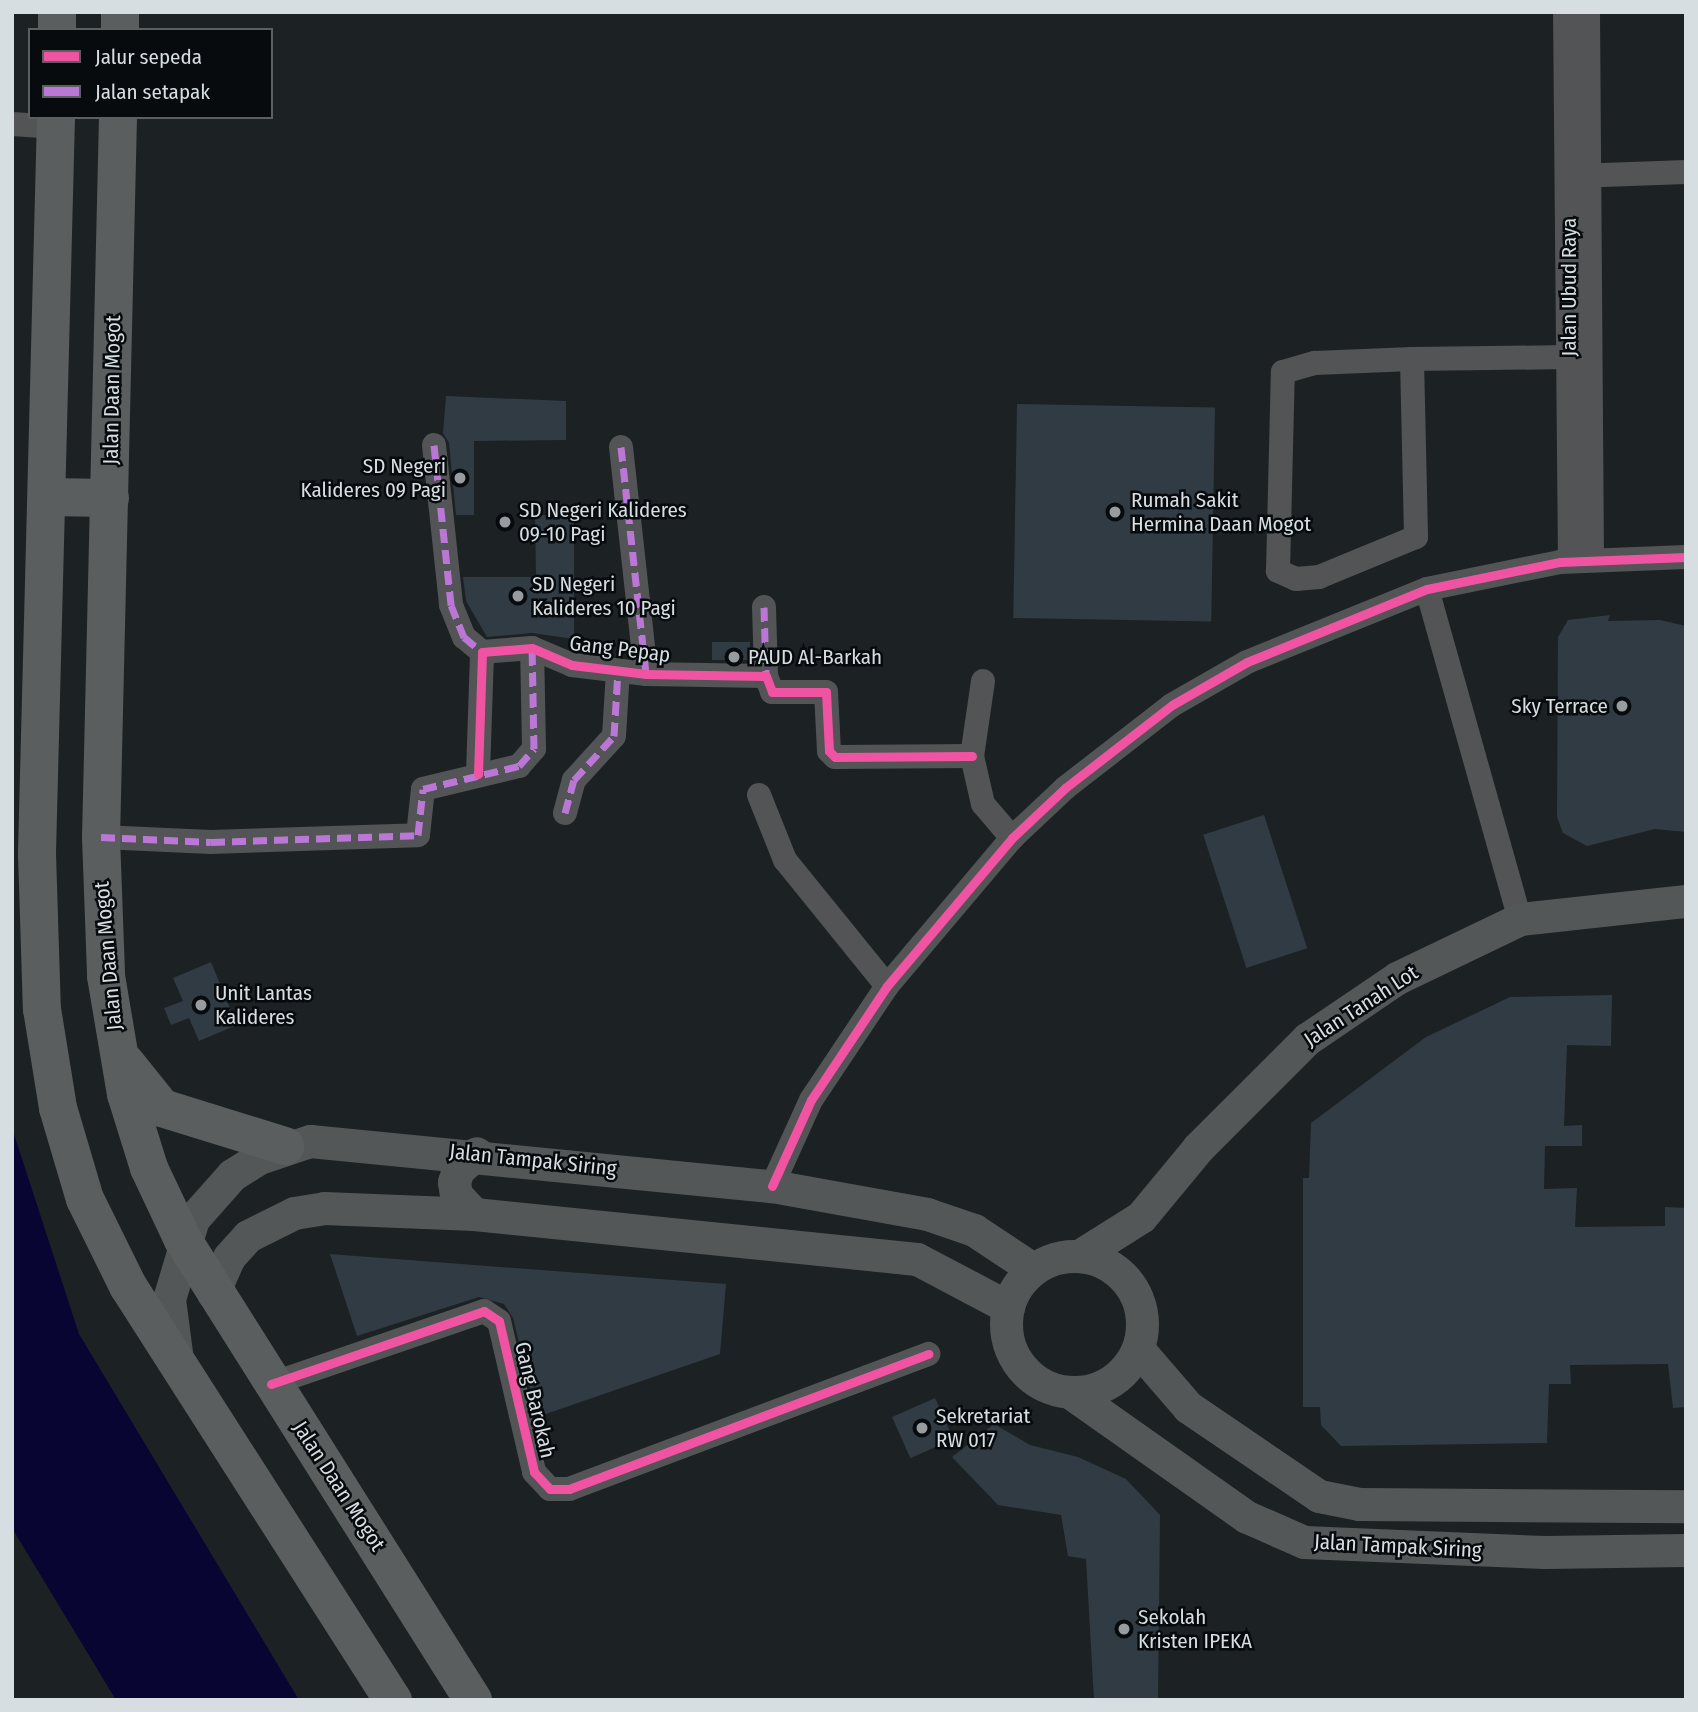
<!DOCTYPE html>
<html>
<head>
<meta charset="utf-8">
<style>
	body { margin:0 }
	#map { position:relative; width:1698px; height:1712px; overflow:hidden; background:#1c2124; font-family:"Fira Sans Condensed",sans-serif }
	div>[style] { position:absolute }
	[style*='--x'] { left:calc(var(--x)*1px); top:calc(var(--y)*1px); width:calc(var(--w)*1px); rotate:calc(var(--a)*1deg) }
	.water>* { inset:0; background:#080533 }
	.building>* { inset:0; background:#313b44; transform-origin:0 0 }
	.minor>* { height:24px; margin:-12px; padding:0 12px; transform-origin:12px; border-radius:12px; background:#525455 }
	.secondary>* { height:33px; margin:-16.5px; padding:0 16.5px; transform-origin:16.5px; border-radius:16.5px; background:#545758 }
	.secondary>.ring { margin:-16.5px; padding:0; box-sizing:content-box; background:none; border:33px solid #545758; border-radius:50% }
	.trunk>* { height:38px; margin:-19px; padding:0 19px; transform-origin:19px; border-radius:19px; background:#5a5e5e }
	.quiet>* { height:7px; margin-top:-3.5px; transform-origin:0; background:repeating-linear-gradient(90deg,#ba77d6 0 14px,transparent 0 21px) }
	.cycleway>* { height:9px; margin:-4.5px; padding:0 4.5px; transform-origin:4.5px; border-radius:4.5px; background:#f153a3 }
	.dots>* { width:19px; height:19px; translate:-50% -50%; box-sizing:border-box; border:4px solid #070b0d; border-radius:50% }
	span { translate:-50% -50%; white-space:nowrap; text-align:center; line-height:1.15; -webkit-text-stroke:5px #070b0d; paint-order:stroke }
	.street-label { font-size:21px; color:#d7dee2 }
	.poi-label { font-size:21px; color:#d7dee2 }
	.right { translate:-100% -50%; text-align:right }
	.left { translate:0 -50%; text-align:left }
	.frame { position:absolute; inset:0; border:14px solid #d7dee2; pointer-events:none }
	.legend { position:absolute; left:28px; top:28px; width:245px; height:91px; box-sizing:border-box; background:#070b0d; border:2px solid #5a5f62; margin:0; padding:9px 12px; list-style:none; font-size:21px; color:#d7dee2 }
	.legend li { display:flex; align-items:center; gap:14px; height:35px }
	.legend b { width:35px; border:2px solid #5a5f62 }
</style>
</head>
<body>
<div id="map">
	<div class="water">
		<i style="clip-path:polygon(12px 1128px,79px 1334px,299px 1700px,116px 1700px,12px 1528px)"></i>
	</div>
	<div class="building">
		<i style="clip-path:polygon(446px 396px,566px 401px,566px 440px,474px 441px,474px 515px,456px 515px,449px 443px,443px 433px)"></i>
		<i style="left:1017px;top:404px;width:198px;height:214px;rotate:1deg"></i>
		<i style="clip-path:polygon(535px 515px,574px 515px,574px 639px,532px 633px,487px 637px,466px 601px,463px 577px,536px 577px)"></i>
		<i style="clip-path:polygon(1610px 615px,1608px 621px,1660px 620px,1686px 626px,1686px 832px,1655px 829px,1587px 846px,1563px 833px,1557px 817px,1558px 637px,1568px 620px)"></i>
		<i style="left:712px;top:642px;width:38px;height:18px"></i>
		<i style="left:1264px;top:815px;width:140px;height:64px;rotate:72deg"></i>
		<i style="clip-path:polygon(211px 962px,237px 1025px,199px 1041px,189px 1018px,171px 1025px,164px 1008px,183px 1001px,173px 978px)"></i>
		<i style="clip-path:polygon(1612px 995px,1611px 1046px,1567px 1045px,1564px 1126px,1582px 1125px,1582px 1146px,1545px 1146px,1544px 1189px,1577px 1188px,1575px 1227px,1665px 1226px,1665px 1207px,1686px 1208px,1686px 1407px,1673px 1408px,1668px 1364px,1570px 1365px,1571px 1384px,1549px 1384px,1547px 1443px,1341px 1446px,1321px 1425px,1320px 1407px,1303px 1407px,1303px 1178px,1309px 1178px,1311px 1123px,1426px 1037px,1510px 997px)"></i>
		<i style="clip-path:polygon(330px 1254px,726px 1284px,720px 1354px,537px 1417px,513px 1318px,504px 1304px,479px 1297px,357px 1336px)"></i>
		<i style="left:935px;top:1398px;width:45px;height:47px;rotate:66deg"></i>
		<i style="clip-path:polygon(994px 1424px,1030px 1445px,1078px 1457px,1126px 1479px,1160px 1515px,1158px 1700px,1094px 1700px,1086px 1559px,1068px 1556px,1061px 1515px,998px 1505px,952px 1457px)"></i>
	</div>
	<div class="minor">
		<i style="--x:1565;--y:12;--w:549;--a:89.48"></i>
		<i style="--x:1588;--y:12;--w:548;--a:89.58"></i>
		<i style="--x:12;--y:124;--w:44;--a:3.9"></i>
		<i style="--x:1575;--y:176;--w:111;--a:-2.1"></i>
		<i style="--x:1412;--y:359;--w:178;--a:88.7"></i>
		<i style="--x:1416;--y:537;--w:105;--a:157.6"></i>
		<i style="--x:1319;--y:577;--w:23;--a:175"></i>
		<i style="--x:1296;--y:579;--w:20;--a:-156"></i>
		<i style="--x:1278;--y:571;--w:199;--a:-88.6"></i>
		<i style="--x:1283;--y:372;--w:33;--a:-16"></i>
		<i style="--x:1315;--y:363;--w:97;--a:-2.4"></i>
		<i style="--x:1412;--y:359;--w:156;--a:-0.7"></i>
		<i style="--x:434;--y:445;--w:161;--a:83.9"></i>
		<i style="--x:451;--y:605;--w:35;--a:68"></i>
		<i style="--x:464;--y:637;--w:23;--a:40"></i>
		<i style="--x:621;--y:447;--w:228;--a:83.7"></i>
		<i style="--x:1427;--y:589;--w:343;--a:74.3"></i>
		<i style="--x:764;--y:607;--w:69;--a:88.3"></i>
		<i style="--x:983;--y:681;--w:76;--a:98.3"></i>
		<i style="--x:972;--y:756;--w:49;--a:77.1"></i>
		<i style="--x:983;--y:804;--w:45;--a:49.5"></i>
		<i style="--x:478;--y:774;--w:122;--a:-88.1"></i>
		<i style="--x:482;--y:652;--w:50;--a:-4.6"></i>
		<i style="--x:532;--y:648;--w:43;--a:23"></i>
		<i style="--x:572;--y:665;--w:75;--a:6.9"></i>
		<i style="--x:646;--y:674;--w:120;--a:1"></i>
		<i style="--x:766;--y:676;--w:17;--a:69"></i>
		<i style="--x:772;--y:692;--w:54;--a:0"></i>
		<i style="--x:826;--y:692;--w:59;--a:87.1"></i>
		<i style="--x:829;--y:751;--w:8;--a:45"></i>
		<i style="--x:835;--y:757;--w:137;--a:-0.4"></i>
		<i style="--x:759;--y:795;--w:70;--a:68.2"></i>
		<i style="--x:785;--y:860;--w:162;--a:51"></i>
		<i style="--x:565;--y:813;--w:34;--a:-75"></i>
		<i style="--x:574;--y:780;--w:59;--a:-47.7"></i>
		<i style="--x:614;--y:736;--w:66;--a:-86.5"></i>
		<i style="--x:101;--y:837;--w:110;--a:2.6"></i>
		<i style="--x:211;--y:842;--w:207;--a:-1.9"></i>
		<i style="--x:418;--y:835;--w:46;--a:-83.8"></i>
		<i style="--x:423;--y:789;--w:99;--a:-13.5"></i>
		<i style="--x:519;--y:766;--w:23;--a:-49"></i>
		<i style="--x:534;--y:749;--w:101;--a:-91.1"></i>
		<i style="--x:772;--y:1186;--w:94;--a:-65.6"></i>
		<i style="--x:811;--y:1100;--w:137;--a:-56.3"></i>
		<i style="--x:887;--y:986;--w:194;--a:-49.8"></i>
		<i style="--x:1012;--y:838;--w:73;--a:-43.3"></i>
		<i style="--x:1065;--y:788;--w:135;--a:-37.8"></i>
		<i style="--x:1172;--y:705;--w:86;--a:-29.8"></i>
		<i style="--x:1247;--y:662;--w:194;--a:-22.1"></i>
		<i style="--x:1427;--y:589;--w:136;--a:-11.5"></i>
		<i style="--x:1560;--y:562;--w:126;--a:-2.3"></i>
		<i style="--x:271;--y:1384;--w:225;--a:-18.9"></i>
		<i style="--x:484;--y:1311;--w:18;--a:34"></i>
		<i style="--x:499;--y:1321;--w:155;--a:76.9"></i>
		<i style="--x:534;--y:1472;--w:23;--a:47"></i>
		<i style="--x:550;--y:1489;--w:19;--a:0"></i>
		<i style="--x:569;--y:1489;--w:384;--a:-20.6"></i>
	</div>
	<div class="secondary">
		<i style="--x:474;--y:1214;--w:26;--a:-133"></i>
		<i style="--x:456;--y:1195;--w:13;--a:-99"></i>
		<i style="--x:454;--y:1182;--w:13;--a:-72"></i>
		<i style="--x:458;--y:1170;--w:25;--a:-42"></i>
		<i style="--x:1079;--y:1256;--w:73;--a:-32.2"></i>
		<i style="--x:1141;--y:1217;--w:89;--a:-50.4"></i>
		<i style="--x:1198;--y:1148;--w:154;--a:-45"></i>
		<i style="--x:1307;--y:1039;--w:109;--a:-34.1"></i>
		<i style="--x:1397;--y:978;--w:136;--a:-25.6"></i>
		<i style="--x:1520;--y:919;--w:167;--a:-6.2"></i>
		<i class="ring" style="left:1006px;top:1256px;width:103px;height:103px"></i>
		<i style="--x:213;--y:1293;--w:39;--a:-66"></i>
		<i style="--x:229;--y:1257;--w:28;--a:-48"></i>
		<i style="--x:248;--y:1236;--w:51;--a:-26.6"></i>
		<i style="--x:294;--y:1213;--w:30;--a:-9"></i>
		<i style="--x:324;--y:1208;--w:150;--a:2.3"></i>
		<i style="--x:474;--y:1214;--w:445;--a:5.8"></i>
		<i style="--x:917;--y:1259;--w:103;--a:27.8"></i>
		<i style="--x:1138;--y:1349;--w:77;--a:49.2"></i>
		<i style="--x:1188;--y:1407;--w:158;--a:34.2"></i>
		<i style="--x:1319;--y:1496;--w:41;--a:11.3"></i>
		<i style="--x:1359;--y:1504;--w:327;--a:0.4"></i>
		<i style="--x:177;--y:1360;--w:62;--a:-97.5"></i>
		<i style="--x:169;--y:1299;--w:84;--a:-73.3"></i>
		<i style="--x:193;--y:1219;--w:59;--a:-48.4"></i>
		<i style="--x:232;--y:1175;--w:32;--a:-32"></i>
		<i style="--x:259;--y:1158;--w:54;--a:-18.4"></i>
		<i style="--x:310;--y:1141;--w:464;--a:5.6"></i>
		<i style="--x:772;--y:1186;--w:158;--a:10.2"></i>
		<i style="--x:927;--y:1214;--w:50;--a:18.8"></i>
		<i style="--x:974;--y:1230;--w:71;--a:33.5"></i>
		<i style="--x:1071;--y:1393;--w:215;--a:35.2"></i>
		<i style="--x:1247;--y:1517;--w:62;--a:23.7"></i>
		<i style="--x:1304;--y:1542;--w:241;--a:2.4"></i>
		<i style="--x:1545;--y:1552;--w:141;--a:-0.8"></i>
	</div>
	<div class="trunk">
		<i style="--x:57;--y:30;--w:18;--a:-90"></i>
		<i style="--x:120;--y:30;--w:18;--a:-90"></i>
		<i style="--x:56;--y:117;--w:737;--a:91.48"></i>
		<i style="--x:37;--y:854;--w:155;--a:88.2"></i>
		<i style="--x:42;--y:1009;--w:100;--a:80.8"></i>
		<i style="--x:58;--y:1108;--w:95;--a:73.5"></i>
		<i style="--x:85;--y:1199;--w:97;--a:63.7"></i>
		<i style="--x:128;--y:1286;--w:492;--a:57.4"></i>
		<i style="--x:118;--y:117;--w:720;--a:91.35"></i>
		<i style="--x:101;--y:837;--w:139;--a:87.9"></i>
		<i style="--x:106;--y:976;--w:120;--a:80.4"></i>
		<i style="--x:126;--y:1094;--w:77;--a:72.7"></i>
		<i style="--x:149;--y:1168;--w:80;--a:64.7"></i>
		<i style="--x:183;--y:1240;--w:544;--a:57.77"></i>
		<i style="--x:47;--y:497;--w:63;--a:0.9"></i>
		<i style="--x:125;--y:1062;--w:59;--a:51.2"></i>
		<i style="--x:162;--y:1108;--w:129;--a:17.2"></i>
	</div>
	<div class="quiet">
		<i style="--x:434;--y:445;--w:161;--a:83.9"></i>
		<i style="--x:451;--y:605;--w:35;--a:68"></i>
		<i style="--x:464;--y:637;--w:23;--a:40"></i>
		<i style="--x:621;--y:447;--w:228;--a:83.7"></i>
		<i style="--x:764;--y:607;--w:69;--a:88.3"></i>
		<i style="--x:565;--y:813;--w:34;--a:-75"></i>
		<i style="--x:574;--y:780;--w:59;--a:-47.7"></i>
		<i style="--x:614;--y:736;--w:66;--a:-86.5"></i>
		<i style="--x:101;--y:837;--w:110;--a:2.6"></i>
		<i style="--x:211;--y:842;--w:207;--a:-1.9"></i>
		<i style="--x:418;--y:835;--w:46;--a:-83.8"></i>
		<i style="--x:423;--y:789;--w:99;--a:-13.5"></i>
		<i style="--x:519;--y:766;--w:23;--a:-49"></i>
		<i style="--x:534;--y:749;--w:101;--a:-91.1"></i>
	</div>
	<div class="cycleway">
		<i style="--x:478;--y:774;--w:122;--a:-88.1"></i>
		<i style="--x:482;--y:652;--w:50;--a:-4.6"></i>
		<i style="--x:532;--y:648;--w:43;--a:23"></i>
		<i style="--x:572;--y:665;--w:75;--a:6.9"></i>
		<i style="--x:646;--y:674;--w:120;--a:1"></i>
		<i style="--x:766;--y:676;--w:17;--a:69"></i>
		<i style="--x:772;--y:692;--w:54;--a:0"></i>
		<i style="--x:826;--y:692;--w:59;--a:87.1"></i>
		<i style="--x:829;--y:751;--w:8;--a:45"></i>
		<i style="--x:835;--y:757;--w:137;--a:-0.4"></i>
		<i style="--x:772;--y:1186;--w:94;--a:-65.6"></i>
		<i style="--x:811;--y:1100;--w:137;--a:-56.3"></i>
		<i style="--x:887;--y:986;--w:194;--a:-49.8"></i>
		<i style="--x:1012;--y:838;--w:73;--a:-43.3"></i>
		<i style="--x:1065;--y:788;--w:135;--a:-37.8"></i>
		<i style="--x:1172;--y:705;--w:86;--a:-29.8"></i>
		<i style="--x:1247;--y:662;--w:194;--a:-22.1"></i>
		<i style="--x:1427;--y:589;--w:136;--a:-11.5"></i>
		<i style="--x:1560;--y:562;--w:126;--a:-2.3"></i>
		<i style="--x:271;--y:1384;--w:225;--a:-18.9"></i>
		<i style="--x:484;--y:1311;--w:18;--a:34"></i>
		<i style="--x:499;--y:1321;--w:155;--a:76.9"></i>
		<i style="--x:534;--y:1472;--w:23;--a:47"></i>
		<i style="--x:550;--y:1489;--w:19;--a:0"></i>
		<i style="--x:569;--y:1489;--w:384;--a:-20.6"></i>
	</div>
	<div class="dots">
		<i style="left:460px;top:478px;background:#969ca0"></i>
		<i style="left:1115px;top:512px;background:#969ca0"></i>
		<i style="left:505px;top:522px;background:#969ca0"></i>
		<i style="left:518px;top:596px;background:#969ca0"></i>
		<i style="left:734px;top:657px;background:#969ca0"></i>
		<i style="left:1622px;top:706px;background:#969ca0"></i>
		<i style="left:201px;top:1005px;background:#969ca0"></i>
		<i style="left:922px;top:1428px;background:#969ca0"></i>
		<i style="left:1124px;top:1629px;background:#969ca0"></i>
	</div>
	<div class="street-label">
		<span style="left:1569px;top:287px;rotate:-90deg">Jalan Ubud Raya</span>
		<span style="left:112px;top:390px;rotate:-89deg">Jalan Daan Mogot</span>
		<span style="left:620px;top:649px;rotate:7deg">Gang Pepap</span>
		<span style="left:108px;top:956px;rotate:-95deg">Jalan Daan Mogot</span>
		<span style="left:1361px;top:1006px;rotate:-33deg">Jalan Tanah Lot</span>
		<span style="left:533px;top:1160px;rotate:6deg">Jalan Tampak Siring</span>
		<span style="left:535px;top:1400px;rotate:77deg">Gang Barokah</span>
		<span style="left:339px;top:1486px;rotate:57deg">Jalan Daan Mogot</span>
		<span style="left:1398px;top:1546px;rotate:3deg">Jalan Tampak Siring</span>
	</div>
	<div class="poi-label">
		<span class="right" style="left:446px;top:478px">SD Negeri<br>Kalideres 09 Pagi</span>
		<span class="left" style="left:1131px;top:512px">Rumah Sakit<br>Hermina Daan Mogot</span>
		<span class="left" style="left:519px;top:522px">SD Negeri Kalideres<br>09-10 Pagi</span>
		<span class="left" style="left:532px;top:596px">SD Negeri<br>Kalideres 10 Pagi</span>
		<span class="left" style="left:748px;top:657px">PAUD Al-Barkah</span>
		<span class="right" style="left:1608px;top:706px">Sky Terrace</span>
		<span class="left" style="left:215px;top:1005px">Unit Lantas<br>Kalideres</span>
		<span class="left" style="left:936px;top:1428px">Sekretariat<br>RW 017</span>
		<span class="left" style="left:1138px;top:1629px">Sekolah<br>Kristen IPEKA</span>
	</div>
	<div class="frame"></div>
	<ul class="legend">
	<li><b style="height:9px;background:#f153a3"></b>Jalur sepeda</li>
	<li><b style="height:9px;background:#ba77d6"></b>Jalan setapak</li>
	</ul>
</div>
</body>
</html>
